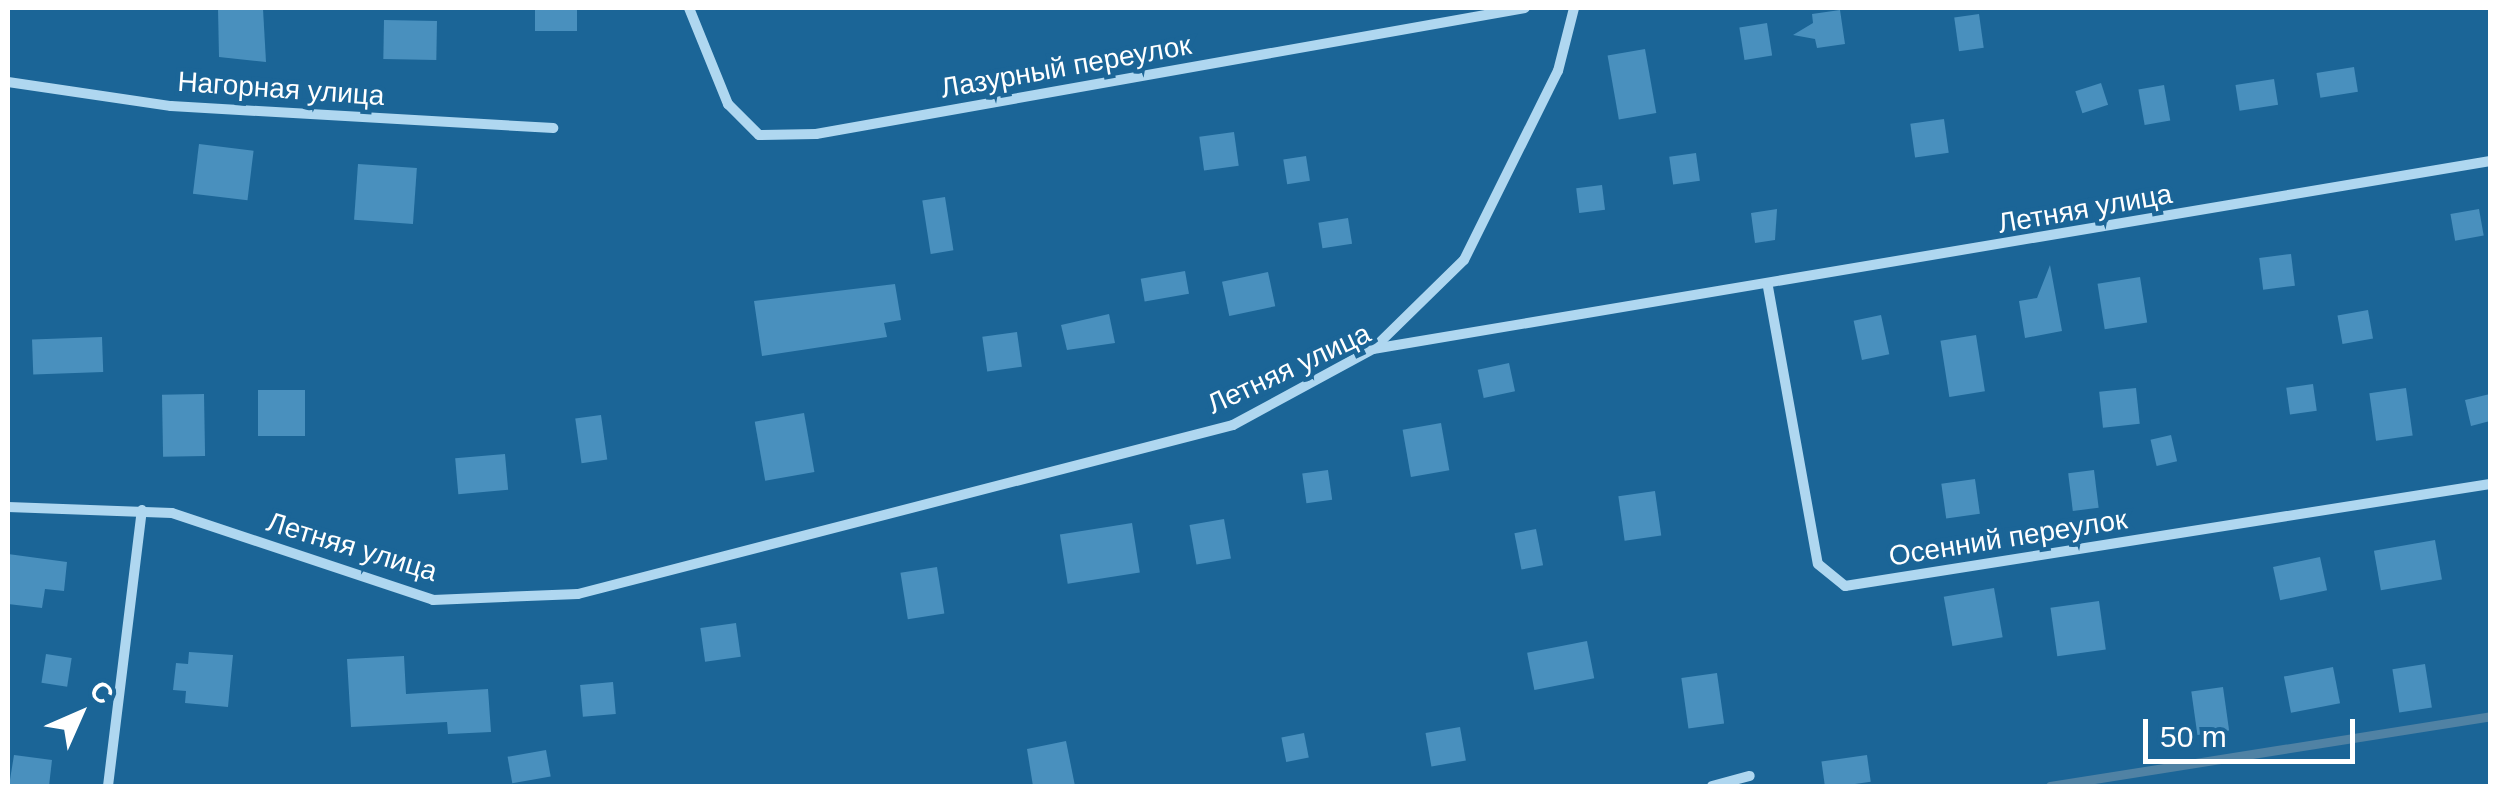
<!DOCTYPE html>
<html>
<head>
<meta charset="utf-8">
<style>
	body { margin:0 }
	#map { position:relative; width:2498px; height:794px; overflow:hidden; background:#1b6597; font-family:Arial,sans-serif }
	div>[style] { position:absolute }
	[style*='--x'] { left:calc(var(--x)*1px); top:calc(var(--y)*1px); width:calc(var(--w)*1px); rotate:calc(var(--a)*1deg) }
	.stream>* { height:9px; margin:-4.5px; padding:0 4.5px; transform-origin:4.5px; border-radius:4.5px; background:#5082a4 }
	.building>* { inset:0; background:#4990be; transform-origin:0 0 }
	.street>* { height:10px; margin:-5px; padding:0 5px; transform-origin:5px; border-radius:5px; background:#afd7f0 }
	span { translate:-50% -50%; white-space:nowrap; text-align:center; line-height:1.15; -webkit-text-stroke:9px #1b6597; paint-order:stroke }
	.street-label { font-size:28px; color:#fff }
	.frame { position:absolute; inset:0; border:10px solid #fff; pointer-events:none }
	.north { position:absolute; left:30px; top:664px; width:100px; height:100px; -webkit-text-stroke:8px #1b6597; paint-order:stroke; rotate:45deg; font-size:28px; font-weight:700; line-height:40px; text-align:center; color:#fff }
	.north::after { content:''; display:block; margin:auto; width:35px; height:45px; background:#fff; clip-path:polygon(50% 0,100% 100%,50% 72%,0 100%) }
	.scale { position:absolute; left:2143px; top:719px; width:212px; height:45px; box-sizing:border-box; border:5px solid #fff; border-top:0; padding-left:12px; font-size:30px; line-height:35px; white-space:nowrap; color:#fff; -webkit-text-stroke:8px #1b6597; paint-order:stroke }
</style>
</head>
<body>
<div id="map">
	<div class="stream">
		<i style="--x:2050;--y:786;--w:446;--a:-9"></i>
	</div>
	<div class="building">
		<i style="clip-path:polygon(218px 8px,263px 9px,266px 62px,219px 57px)"></i>
		<i style="left:535px;top:8px;width:42px;height:23px"></i>
		<i style="clip-path:polygon(1840px 10px,1845px 44px,1817px 48px,1815px 39px,1793px 35px,1813px 23px,1812px 14px)"></i>
		<i style="left:1979px;top:14px;width:34px;height:25px;rotate:82deg"></i>
		<i style="left:384px;top:20px;width:53px;height:39px;rotate:1deg"></i>
		<i style="left:1767px;top:23px;width:33px;height:28px;rotate:81deg"></i>
		<i style="left:1645px;top:49px;width:65px;height:38px;rotate:80deg"></i>
		<i style="left:2354px;top:67px;width:25px;height:38px;rotate:81deg"></i>
		<i style="left:2274px;top:79px;width:26px;height:39px;rotate:81deg"></i>
		<i style="left:2101px;top:83px;width:23px;height:27px;rotate:72deg"></i>
		<i style="left:2164px;top:85px;width:36px;height:26px;rotate:80deg"></i>
		<i style="left:1944px;top:119px;width:34px;height:34px;rotate:82deg"></i>
		<i style="left:1234px;top:132px;width:34px;height:35px;rotate:82deg"></i>
		<i style="left:199px;top:144px;width:55px;height:50px;rotate:7deg"></i>
		<i style="left:1696px;top:153px;width:28px;height:27px;rotate:82deg"></i>
		<i style="left:1306px;top:156px;width:25px;height:23px;rotate:81deg"></i>
		<i style="left:358px;top:164px;width:59px;height:56px;rotate:4deg"></i>
		<i style="left:1602px;top:185px;width:25px;height:26px;rotate:83deg"></i>
		<i style="left:945px;top:197px;width:54px;height:23px;rotate:81deg"></i>
		<i style="clip-path:polygon(1777px 209px,1775px 240px,1755px 243px,1751px 213px)"></i>
		<i style="left:2479px;top:209px;width:27px;height:29px;rotate:80deg"></i>
		<i style="left:1348px;top:218px;width:26px;height:30px;rotate:81deg"></i>
		<i style="left:2291px;top:254px;width:32px;height:32px;rotate:83deg"></i>
		<i style="clip-path:polygon(2050px 265px,2062px 331px,2025px 338px,2019px 301px,2037px 298px)"></i>
		<i style="left:1185px;top:271px;width:23px;height:45px;rotate:80deg"></i>
		<i style="left:1268px;top:272px;width:35px;height:47px;rotate:78deg"></i>
		<i style="left:2140px;top:277px;width:46px;height:43px;rotate:81deg"></i>
		<i style="clip-path:polygon(895px 284px,901px 320px,884px 323px,887px 337px,762px 356px,754px 301px)"></i>
		<i style="left:2368px;top:310px;width:29px;height:31px;rotate:80deg"></i>
		<i style="clip-path:polygon(1109px 314px,1115px 343px,1067px 350px,1061px 325px)"></i>
		<i style="left:1881px;top:315px;width:40px;height:28px;rotate:78deg"></i>
		<i style="left:1017px;top:332px;width:35px;height:35px;rotate:82deg"></i>
		<i style="left:1976px;top:335px;width:57px;height:36px;rotate:81deg"></i>
		<i style="left:102px;top:337px;width:35px;height:70px;rotate:88deg"></i>
		<i style="left:1509px;top:363px;width:29px;height:32px;rotate:78deg"></i>
		<i style="left:2313px;top:384px;width:27px;height:27px;rotate:82deg"></i>
		<i style="left:2136px;top:388px;width:36px;height:37px;rotate:84deg"></i>
		<i style="left:2406px;top:388px;width:48px;height:37px;rotate:82deg"></i>
		<i style="left:258px;top:390px;width:47px;height:46px"></i>
		<i style="left:204px;top:394px;width:62px;height:42px;rotate:89deg"></i>
		<i style="clip-path:polygon(2490px 394px,2490px 421px,2471px 426px,2465px 400px)"></i>
		<i style="left:804px;top:413px;width:60px;height:50px;rotate:80deg"></i>
		<i style="left:601px;top:415px;width:45px;height:26px;rotate:82deg"></i>
		<i style="left:1441px;top:423px;width:48px;height:39px;rotate:80deg"></i>
		<i style="left:2171px;top:435px;width:27px;height:21px;rotate:77deg"></i>
		<i style="left:505px;top:454px;width:36px;height:50px;rotate:85deg"></i>
		<i style="left:1328px;top:470px;width:30px;height:26px;rotate:82deg"></i>
		<i style="left:2094px;top:470px;width:38px;height:26px;rotate:83deg"></i>
		<i style="left:1975px;top:479px;width:35px;height:34px;rotate:82deg"></i>
		<i style="left:1655px;top:491px;width:45px;height:37px;rotate:82deg"></i>
		<i style="left:1224px;top:519px;width:40px;height:35px;rotate:80deg"></i>
		<i style="left:1132px;top:523px;width:50px;height:73px;rotate:81deg"></i>
		<i style="left:1536px;top:529px;width:37px;height:22px;rotate:79deg"></i>
		<i style="left:2435px;top:540px;width:40px;height:62px;rotate:80deg"></i>
		<i style="clip-path:polygon(8px 554px,67px 562px,64px 591px,45px 589px,42px 608px,8px 604px)"></i>
		<i style="left:2320px;top:557px;width:34px;height:48px;rotate:78deg"></i>
		<i style="left:937px;top:567px;width:47px;height:37px;rotate:81deg"></i>
		<i style="left:1994px;top:588px;width:50px;height:51px;rotate:80deg"></i>
		<i style="left:2099px;top:601px;width:49px;height:49px;rotate:82deg"></i>
		<i style="left:736px;top:623px;width:34px;height:36px;rotate:82deg"></i>
		<i style="left:1587px;top:641px;width:38px;height:61px;rotate:79deg"></i>
		<i style="clip-path:polygon(189px 652px,233px 655px,228px 707px,185px 703px,186px 691px,173px 690px,176px 663px,188px 664px)"></i>
		<i style="left:46px;top:654px;width:26px;height:29px;rotate:9deg"></i>
		<i style="clip-path:polygon(404px 656px,406px 694px,488px 689px,491px 732px,448px 734px,447px 722px,351px 727px,347px 659px)"></i>
		<i style="left:2425px;top:664px;width:44px;height:33px;rotate:81deg"></i>
		<i style="left:2333px;top:667px;width:37px;height:50px;rotate:79deg"></i>
		<i style="left:1717px;top:673px;width:51px;height:36px;rotate:82deg"></i>
		<i style="left:613px;top:682px;width:32px;height:33px;rotate:85deg"></i>
		<i style="left:2223px;top:687px;width:44px;height:32px;rotate:82deg"></i>
		<i style="left:1460px;top:727px;width:34px;height:35px;rotate:80deg"></i>
		<i style="left:1304px;top:733px;width:25px;height:23px;rotate:79deg"></i>
		<i style="clip-path:polygon(1066px 741px,1075px 786px,1033px 786px,1027px 749px)"></i>
		<i style="left:546px;top:750px;width:27px;height:39px;rotate:80deg"></i>
		<i style="clip-path:polygon(14px 755px,52px 760px,49px 786px,9px 786px)"></i>
		<i style="left:1867px;top:755px;width:27px;height:46px;rotate:82deg"></i>
	</div>
	<div class="street">
		<i style="--x:689;--y:8;--w:104;--a:67.9"></i>
		<i style="--x:728;--y:104;--w:44;--a:45"></i>
		<i style="--x:759;--y:135;--w:57;--a:-1"></i>
		<i style="--x:816;--y:134;--w:720;--a:-10.08"></i>
		<i style="--x:8;--y:82;--w:165;--a:8.4"></i>
		<i style="--x:171;--y:106;--w:383;--a:3.3"></i>
		<i style="--x:1768;--y:287;--w:281;--a:79.8"></i>
		<i style="--x:1818;--y:564;--w:35;--a:39"></i>
		<i style="--x:1845;--y:586;--w:653;--a:-8.99"></i>
		<i style="--x:1373;--y:349;--w:127;--a:-44.4"></i>
		<i style="--x:1464;--y:260;--w:211;--a:-63.6"></i>
		<i style="--x:1558;--y:71;--w:65;--a:-75.7"></i>
		<i style="--x:8;--y:507;--w:164;--a:2.1"></i>
		<i style="--x:172;--y:513;--w:275;--a:18.4"></i>
		<i style="--x:433;--y:600;--w:145;--a:-2.4"></i>
		<i style="--x:578;--y:594;--w:676;--a:-14.47"></i>
		<i style="--x:1233;--y:425;--w:159;--a:-28.5"></i>
		<i style="--x:1373;--y:349;--w:1133;--a:-9.55"></i>
		<i style="--x:108;--y:786;--w:278;--a:-83"></i>
		<i style="--x:1712;--y:786;--w:39;--a:-15"></i>
	</div>
	<div class="street-label">
		<span style="left:1066px;top:67px;rotate:-10deg">Лазурный переулок</span>
		<span style="left:281px;top:89px;rotate:4deg">Нагорная улица</span>
		<span style="left:2085px;top:209px;rotate:-10deg">Летняя улица</span>
		<span style="left:1289px;top:369px;rotate:-25deg">Летняя улица</span>
		<span style="left:2008px;top:538px;rotate:-9deg">Осенний переулок</span>
		<span style="left:352px;top:547px;rotate:17deg">Летняя улица</span>
	</div>
	<div class="frame"></div>
	<div class="north">С</div>
	<div class="scale">50 m</div>
</div>
</body>
</html>
